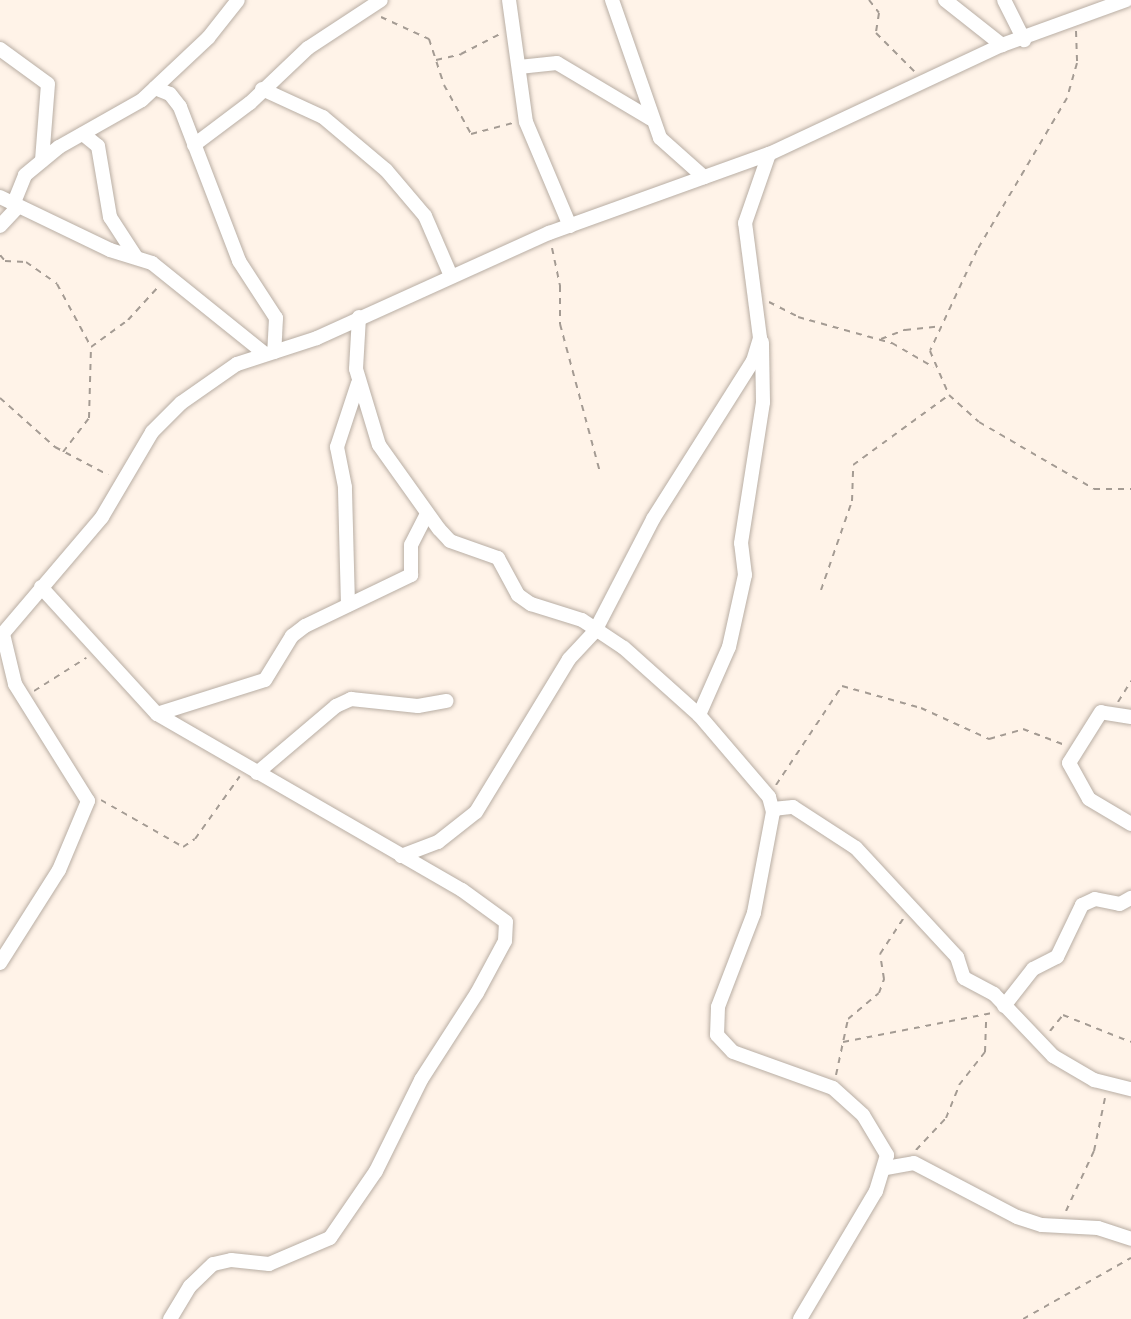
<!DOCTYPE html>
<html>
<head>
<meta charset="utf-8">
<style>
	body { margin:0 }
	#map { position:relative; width:1131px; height:1319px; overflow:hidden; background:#fff3e8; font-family:"Varela Round",sans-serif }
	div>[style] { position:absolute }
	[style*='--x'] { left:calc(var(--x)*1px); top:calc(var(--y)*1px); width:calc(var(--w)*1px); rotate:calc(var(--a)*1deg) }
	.path>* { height:2px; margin-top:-1px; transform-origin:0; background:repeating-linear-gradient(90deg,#a49b93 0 6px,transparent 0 12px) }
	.roads { filter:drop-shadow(0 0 2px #b9aea4) drop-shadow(0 0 2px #b9aea4) }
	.minor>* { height:14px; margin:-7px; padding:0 7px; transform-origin:7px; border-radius:7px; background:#fff }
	span { translate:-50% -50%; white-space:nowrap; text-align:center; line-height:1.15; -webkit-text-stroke:6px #fff; paint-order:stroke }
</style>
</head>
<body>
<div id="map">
	<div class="path">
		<i style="--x:869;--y:0;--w:16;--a:52"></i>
		<i style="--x:879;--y:13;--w:20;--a:99"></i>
		<i style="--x:876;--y:33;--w:54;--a:45"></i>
		<i style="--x:381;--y:17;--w:53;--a:24.6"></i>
		<i style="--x:429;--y:39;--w:48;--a:71.9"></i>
		<i style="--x:444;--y:85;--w:56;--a:61.1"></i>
		<i style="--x:471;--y:134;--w:43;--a:-14.7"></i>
		<i style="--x:1076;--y:31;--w:32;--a:88"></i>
		<i style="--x:1077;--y:63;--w:36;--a:106"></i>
		<i style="--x:1067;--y:98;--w:177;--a:120.6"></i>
		<i style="--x:977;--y:250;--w:111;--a:115"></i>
		<i style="--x:930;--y:351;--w:48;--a:66.6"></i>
		<i style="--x:949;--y:395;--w:40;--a:42"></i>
		<i style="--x:979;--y:422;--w:133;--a:30.2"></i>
		<i style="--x:1094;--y:489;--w:37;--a:0"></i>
		<i style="--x:436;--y:60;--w:26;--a:-13"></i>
		<i style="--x:461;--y:54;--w:44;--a:-27.1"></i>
		<i style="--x:552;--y:248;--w:39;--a:78"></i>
		<i style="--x:560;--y:286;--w:38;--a:90"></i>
		<i style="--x:560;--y:324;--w:153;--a:74.9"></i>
		<i style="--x:0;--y:255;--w:8;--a:50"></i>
		<i style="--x:5;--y:261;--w:21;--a:3"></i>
		<i style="--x:26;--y:262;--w:38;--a:35"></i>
		<i style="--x:57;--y:284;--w:72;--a:61.6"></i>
		<i style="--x:769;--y:302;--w:33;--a:27"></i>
		<i style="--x:798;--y:317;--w:98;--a:15.5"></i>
		<i style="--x:892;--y:343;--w:48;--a:30.3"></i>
		<i style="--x:881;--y:339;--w:26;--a:-21"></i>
		<i style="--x:905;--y:330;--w:31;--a:-6"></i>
		<i style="--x:0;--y:398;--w:74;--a:41.7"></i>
		<i style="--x:55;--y:447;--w:60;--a:27.8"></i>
		<i style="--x:63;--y:452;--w:43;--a:-52.6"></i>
		<i style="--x:89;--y:418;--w:71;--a:-88.4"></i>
		<i style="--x:91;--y:347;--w:46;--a:-36.1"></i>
		<i style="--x:128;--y:320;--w:47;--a:-47.6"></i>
		<i style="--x:821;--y:590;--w:94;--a:-70.8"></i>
		<i style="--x:852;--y:501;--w:36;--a:-88"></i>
		<i style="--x:853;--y:465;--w:119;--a:-36.1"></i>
		<i style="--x:34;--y:691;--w:62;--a:-32.4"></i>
		<i style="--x:1118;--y:702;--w:25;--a:-58"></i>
		<i style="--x:776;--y:785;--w:119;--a:-56.3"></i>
		<i style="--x:842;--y:686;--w:82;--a:15.6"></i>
		<i style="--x:921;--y:708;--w:75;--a:24.5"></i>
		<i style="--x:989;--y:739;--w:35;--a:-16"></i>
		<i style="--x:1023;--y:729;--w:42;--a:21"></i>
		<i style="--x:101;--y:800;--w:95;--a:29.8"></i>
		<i style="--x:183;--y:847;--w:14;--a:-34"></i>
		<i style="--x:195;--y:839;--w:77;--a:-54.5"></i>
		<i style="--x:1050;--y:1031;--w:21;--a:-51"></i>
		<i style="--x:1063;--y:1015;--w:73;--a:21.7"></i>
		<i style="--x:843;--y:1042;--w:152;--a:-11"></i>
		<i style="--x:836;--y:1075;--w:57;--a:-77.9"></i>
		<i style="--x:848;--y:1019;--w:40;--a:-40"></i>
		<i style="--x:879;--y:993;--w:15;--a:-70"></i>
		<i style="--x:884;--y:979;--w:25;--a:-99"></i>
		<i style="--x:880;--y:954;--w:42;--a:-56.7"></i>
		<i style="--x:916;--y:1150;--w:44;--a:-46.8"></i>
		<i style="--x:946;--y:1118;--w:35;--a:-68"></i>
		<i style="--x:959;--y:1085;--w:42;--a:-51.8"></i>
		<i style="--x:985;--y:1052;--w:36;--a:-88"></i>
		<i style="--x:1066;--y:1211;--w:66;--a:-65"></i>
		<i style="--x:1094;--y:1151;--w:54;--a:-78.3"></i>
		<i style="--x:1023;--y:1319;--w:124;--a:-29.5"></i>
	</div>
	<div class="roads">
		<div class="minor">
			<i style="--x:509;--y:0;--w:123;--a:82.1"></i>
			<i style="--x:526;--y:122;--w:113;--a:67.1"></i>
			<i style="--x:612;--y:0;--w:146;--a:70.8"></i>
			<i style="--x:660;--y:138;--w:59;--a:41.6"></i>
			<i style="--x:945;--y:0;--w:73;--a:38.3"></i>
			<i style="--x:1004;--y:0;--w:45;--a:63.4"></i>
			<i style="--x:0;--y:49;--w:59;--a:36.1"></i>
			<i style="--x:48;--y:84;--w:77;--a:94.5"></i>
			<i style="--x:519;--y:67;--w:38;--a:-6"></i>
			<i style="--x:557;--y:63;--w:109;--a:30.8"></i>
			<i style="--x:155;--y:88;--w:16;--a:22"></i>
			<i style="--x:170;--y:94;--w:16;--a:52"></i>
			<i style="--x:180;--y:107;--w:165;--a:69"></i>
			<i style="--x:239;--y:261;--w:68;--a:57"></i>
			<i style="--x:276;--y:318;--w:34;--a:93"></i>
			<i style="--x:262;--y:89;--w:67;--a:24.7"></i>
			<i style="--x:323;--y:117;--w:82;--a:40.1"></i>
			<i style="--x:386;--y:170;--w:60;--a:49.7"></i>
			<i style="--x:425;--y:216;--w:65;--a:66.6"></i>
			<i style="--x:83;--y:134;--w:19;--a:39"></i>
			<i style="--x:98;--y:146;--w:72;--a:80.4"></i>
			<i style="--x:110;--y:217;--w:48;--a:57"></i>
			<i style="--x:194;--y:145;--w:70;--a:-36.9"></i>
			<i style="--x:250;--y:103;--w:80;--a:-43.5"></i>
			<i style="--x:308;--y:48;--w:87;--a:-33.3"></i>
			<i style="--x:0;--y:197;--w:122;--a:25.7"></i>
			<i style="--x:110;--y:250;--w:44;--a:17.2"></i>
			<i style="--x:152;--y:263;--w:145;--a:38.8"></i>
			<i style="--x:13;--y:205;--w:32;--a:-68"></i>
			<i style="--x:25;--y:175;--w:44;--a:-39.5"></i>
			<i style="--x:59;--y:147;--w:95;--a:-29.5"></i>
			<i style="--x:142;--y:100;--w:91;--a:-43.2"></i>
			<i style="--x:208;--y:38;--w:48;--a:-51.7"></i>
			<i style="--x:0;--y:226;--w:25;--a:-47"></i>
			<i style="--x:359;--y:317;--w:52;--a:93.3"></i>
			<i style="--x:356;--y:369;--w:79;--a:73.2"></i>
			<i style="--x:379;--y:445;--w:103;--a:54.5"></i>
			<i style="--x:439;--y:529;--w:16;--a:47"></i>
			<i style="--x:450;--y:541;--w:51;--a:19.5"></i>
			<i style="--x:498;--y:558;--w:42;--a:61.6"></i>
			<i style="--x:518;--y:595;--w:16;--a:35"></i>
			<i style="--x:531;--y:604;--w:53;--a:17.4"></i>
			<i style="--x:582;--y:620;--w:50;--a:33.7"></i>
			<i style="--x:624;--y:648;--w:101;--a:41.8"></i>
			<i style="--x:699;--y:715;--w:108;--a:49.5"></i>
			<i style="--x:769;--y:797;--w:16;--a:75"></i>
			<i style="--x:773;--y:812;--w:103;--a:100.7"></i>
			<i style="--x:754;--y:913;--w:101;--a:111"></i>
			<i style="--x:718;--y:1007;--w:28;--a:92"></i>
			<i style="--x:717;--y:1035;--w:23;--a:47"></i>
			<i style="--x:733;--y:1052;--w:106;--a:19.8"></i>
			<i style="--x:833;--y:1088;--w:40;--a:42"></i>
			<i style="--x:863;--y:1115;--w:47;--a:59"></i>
			<i style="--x:887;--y:1155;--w:38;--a:107"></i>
			<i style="--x:876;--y:1191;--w:149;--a:120.7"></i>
			<i style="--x:41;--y:587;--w:172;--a:47.6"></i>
			<i style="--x:157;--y:714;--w:352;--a:30"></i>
			<i style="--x:462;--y:890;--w:54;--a:36"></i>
			<i style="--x:506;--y:922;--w:19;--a:93"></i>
			<i style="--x:505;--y:941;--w:59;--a:118.3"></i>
			<i style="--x:477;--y:993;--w:103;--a:122.8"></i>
			<i style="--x:421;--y:1080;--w:102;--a:116.3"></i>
			<i style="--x:376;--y:1171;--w:81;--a:124.5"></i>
			<i style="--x:330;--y:1238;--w:66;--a:156.9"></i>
			<i style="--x:269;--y:1264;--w:38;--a:-174"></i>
			<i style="--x:231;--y:1260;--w:18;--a:167"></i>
			<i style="--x:213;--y:1264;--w:32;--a:136"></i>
			<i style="--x:190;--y:1286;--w:39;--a:121"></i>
			<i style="--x:348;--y:605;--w:118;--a:-91.5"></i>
			<i style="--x:345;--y:487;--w:41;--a:-101.3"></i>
			<i style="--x:337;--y:447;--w:67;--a:-71.8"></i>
			<i style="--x:0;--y:637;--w:157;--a:-49.6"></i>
			<i style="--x:102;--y:517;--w:99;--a:-59.5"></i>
			<i style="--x:152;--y:432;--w:41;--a:-45"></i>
			<i style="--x:181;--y:403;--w:68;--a:-34.9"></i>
			<i style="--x:237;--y:364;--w:84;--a:-18"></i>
			<i style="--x:317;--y:338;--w:255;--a:-24.4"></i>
			<i style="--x:549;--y:233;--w:234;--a:-19.8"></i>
			<i style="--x:769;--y:154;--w:257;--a:-25.1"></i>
			<i style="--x:1002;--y:45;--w:132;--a:-19.9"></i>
			<i style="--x:157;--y:714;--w:113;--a:-17.5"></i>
			<i style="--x:265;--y:680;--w:52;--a:-58.5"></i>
			<i style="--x:292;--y:636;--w:16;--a:-38"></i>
			<i style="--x:305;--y:626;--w:118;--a:-25.7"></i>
			<i style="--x:411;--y:575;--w:30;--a:-90"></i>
			<i style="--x:411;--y:545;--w:35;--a:-63"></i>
			<i style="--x:699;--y:715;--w:74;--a:-66.2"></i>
			<i style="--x:729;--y:647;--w:74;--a:-77.5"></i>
			<i style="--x:745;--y:575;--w:32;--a:-97"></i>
			<i style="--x:741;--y:543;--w:143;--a:-81.1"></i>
			<i style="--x:763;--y:402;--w:60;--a:-91"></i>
			<i style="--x:1131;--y:717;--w:30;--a:-171"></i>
			<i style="--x:1101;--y:712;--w:60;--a:122.1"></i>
			<i style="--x:1069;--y:763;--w:41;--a:60.9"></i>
			<i style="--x:1089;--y:799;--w:49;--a:30.8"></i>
			<i style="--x:257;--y:773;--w:104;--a:-40.3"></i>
			<i style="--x:336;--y:706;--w:17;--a:-25"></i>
			<i style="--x:351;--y:699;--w:67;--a:6"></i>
			<i style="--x:418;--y:706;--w:29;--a:-10"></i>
			<i style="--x:773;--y:809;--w:20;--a:-6"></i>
			<i style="--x:793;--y:807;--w:75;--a:33.1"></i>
			<i style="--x:856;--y:848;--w:149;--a:47.2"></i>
			<i style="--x:957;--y:957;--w:22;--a:72"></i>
			<i style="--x:964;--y:978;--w:34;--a:28"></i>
			<i style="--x:994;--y:994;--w:86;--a:46.4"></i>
			<i style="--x:1053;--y:1056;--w:48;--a:30.3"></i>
			<i style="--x:1094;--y:1080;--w:38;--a:14"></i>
			<i style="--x:401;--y:856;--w:40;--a:-21"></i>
			<i style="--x:438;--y:842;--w:48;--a:-38.3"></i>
			<i style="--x:476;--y:812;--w:179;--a:-58.7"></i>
			<i style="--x:569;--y:659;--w:38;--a:-47"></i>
			<i style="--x:595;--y:631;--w:126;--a:-62.6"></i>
			<i style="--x:653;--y:519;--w:187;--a:-57.7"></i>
			<i style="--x:753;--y:361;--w:24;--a:-73"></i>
			<i style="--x:760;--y:338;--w:116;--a:-97.4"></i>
			<i style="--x:745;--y:223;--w:73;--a:-70.8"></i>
			<i style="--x:0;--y:963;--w:110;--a:-57.6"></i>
			<i style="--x:59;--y:870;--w:75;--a:-67.2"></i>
			<i style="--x:88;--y:801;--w:138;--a:-122"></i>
			<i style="--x:15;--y:684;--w:51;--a:-103.5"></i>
			<i style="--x:1004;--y:1006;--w:47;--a:-51.9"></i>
			<i style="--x:1033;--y:969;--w:27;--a:-27"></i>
			<i style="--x:1057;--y:957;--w:58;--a:-64.3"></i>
			<i style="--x:1082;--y:905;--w:14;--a:-25"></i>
			<i style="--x:1095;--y:899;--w:25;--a:11"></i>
			<i style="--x:1120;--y:904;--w:13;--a:-29"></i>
			<i style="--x:886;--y:1168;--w:28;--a:-10"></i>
			<i style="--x:914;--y:1163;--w:116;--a:27.7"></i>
			<i style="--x:1017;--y:1217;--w:26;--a:18"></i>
			<i style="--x:1042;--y:1225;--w:56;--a:3.1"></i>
			<i style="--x:1098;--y:1228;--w:35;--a:18"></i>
		</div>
	</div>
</div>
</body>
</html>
